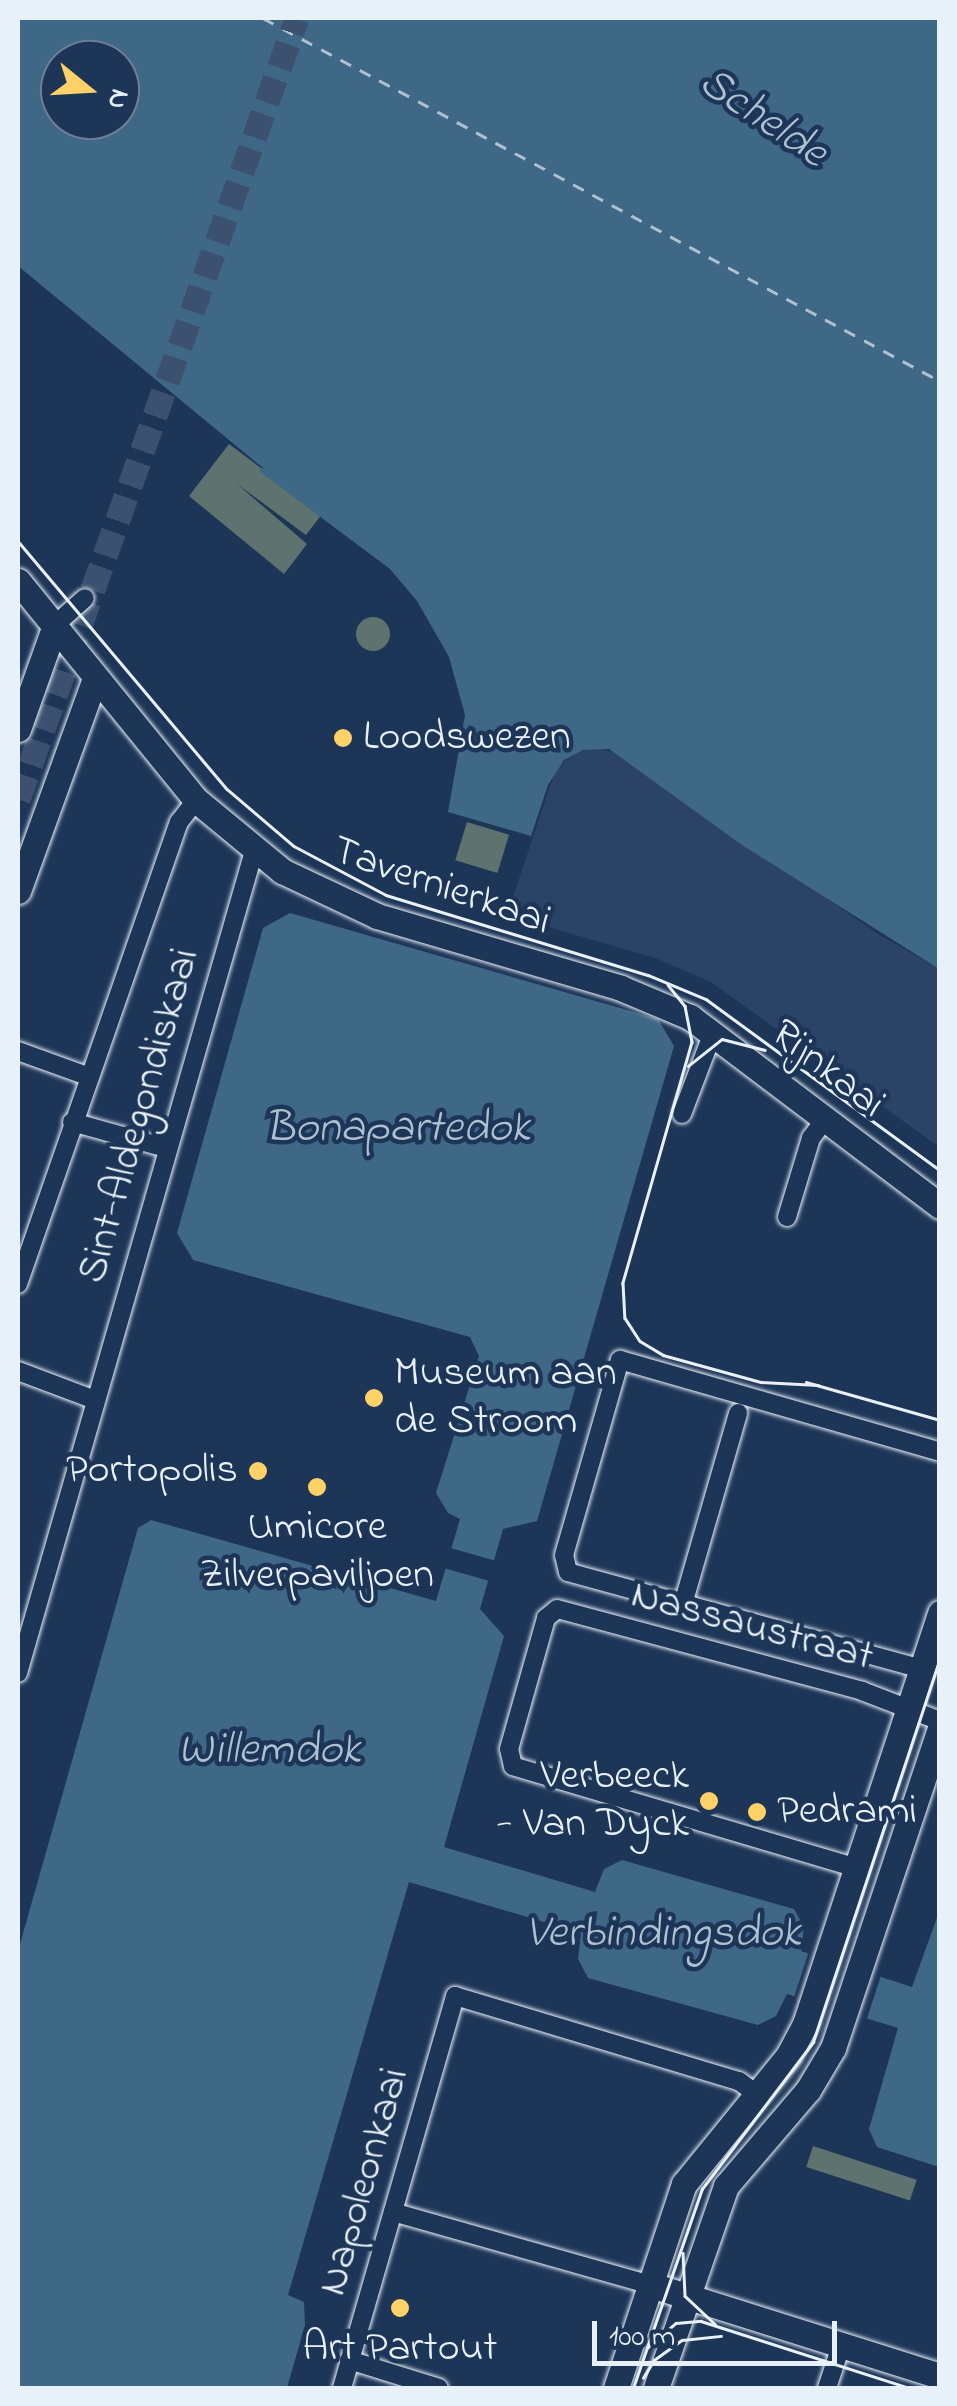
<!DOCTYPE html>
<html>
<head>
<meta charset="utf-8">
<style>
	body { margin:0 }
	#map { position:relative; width:957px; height:2406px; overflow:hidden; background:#1d3557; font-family:"Indie Flower",sans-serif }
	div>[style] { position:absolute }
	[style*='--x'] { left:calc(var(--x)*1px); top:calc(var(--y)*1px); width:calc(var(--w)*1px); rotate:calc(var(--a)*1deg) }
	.built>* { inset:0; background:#2b4367 }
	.green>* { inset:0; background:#5e736f; transform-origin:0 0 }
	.round { border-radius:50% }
	.water>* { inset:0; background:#3f6887 }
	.pier>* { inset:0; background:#1d3557; transform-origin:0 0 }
	.ferry>* { height:2.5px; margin-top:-1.25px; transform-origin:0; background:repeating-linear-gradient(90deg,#adc1d0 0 12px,transparent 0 22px) }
	.secondary-tunnel>* { height:25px; margin-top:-12.5px; transform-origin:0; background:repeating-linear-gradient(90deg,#3b516f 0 25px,transparent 0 37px) }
	.roads { filter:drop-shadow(0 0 2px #e8f1f8) drop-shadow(0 0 2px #e8f1f8) }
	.street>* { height:18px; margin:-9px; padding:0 9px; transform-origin:9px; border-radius:9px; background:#1d3557 }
	.secondary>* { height:25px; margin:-12.5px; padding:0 12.5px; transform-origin:12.5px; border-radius:12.5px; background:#1d3557 }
	.tram>* { height:2.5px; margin:-1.25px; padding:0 1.25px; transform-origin:1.25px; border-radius:1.25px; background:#e8f1f8 }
	.dots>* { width:28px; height:28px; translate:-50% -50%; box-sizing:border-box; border:5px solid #1d3557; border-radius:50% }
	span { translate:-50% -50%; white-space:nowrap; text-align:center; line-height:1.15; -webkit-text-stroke:9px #1d3557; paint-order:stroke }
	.poi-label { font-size:42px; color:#e8f1f8 }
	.left { translate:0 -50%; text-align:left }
	.right { translate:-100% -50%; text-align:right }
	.street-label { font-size:42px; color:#e8f1f8 }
	.water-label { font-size:45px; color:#adc1d0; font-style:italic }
	.frame { position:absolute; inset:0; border:20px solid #e8f1f8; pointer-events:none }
	.north { position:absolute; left:40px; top:40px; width:100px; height:100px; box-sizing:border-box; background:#1d3557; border:2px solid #6e8097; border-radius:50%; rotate:108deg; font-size:28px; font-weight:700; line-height:40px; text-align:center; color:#e8f1f8 }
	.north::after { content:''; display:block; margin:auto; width:35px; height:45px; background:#ffd166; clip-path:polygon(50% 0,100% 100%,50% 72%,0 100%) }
	.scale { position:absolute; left:592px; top:2321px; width:245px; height:45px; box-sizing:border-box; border:5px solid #e8f1f8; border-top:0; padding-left:12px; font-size:30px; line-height:35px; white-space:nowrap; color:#e8f1f8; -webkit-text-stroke:8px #1d3557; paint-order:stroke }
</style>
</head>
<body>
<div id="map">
	<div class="built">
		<i style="clip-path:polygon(595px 748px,619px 753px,878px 934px,939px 969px,939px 1147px,711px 982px,655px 958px,507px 915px,555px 771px,573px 753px)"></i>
	</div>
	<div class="green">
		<i style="clip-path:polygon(229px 444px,322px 514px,306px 535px,237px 484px,307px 544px,284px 574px,189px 496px)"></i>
		<i class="round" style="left:356px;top:617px;width:34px;height:34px"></i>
		<i style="left:467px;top:822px;width:44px;height:40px;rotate:17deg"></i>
		<i style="left:813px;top:2146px;width:109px;height:22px;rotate:18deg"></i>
	</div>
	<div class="water">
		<i style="clip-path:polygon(evenodd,18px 18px,939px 18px,939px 969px,742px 845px,609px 749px,583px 750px,564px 760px,548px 785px,531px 836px,448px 812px,465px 715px,449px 657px,417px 601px,390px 569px,259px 471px,263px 468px,18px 266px,18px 18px,60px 60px,120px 60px,120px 120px,60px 120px,60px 60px)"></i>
		<i style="clip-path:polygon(290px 913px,658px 1019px,674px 1046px,537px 1521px,503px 1529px,480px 1609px,504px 1636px,444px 1847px,595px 1892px,604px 1869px,622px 1860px,794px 1909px,804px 1927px,801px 1951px,912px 1987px,939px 1912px,939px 2167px,877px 2147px,869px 2129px,898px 2028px,787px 1994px,776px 2016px,758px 2025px,588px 1978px,578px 1959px,581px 1933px,409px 1882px,288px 2295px,304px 2302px,305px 2325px,287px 2388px,18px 2388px,18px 1951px,138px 1528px,151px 1520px,436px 1601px,460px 1519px,448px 1513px,436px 1493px,479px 1356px,470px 1337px,193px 1260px,177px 1233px,263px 928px)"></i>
	</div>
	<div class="pier">
		<i style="left:447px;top:1547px;width:51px;height:21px;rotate:16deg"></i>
		<i style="left:809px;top:1951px;width:76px;height:53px;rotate:18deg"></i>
	</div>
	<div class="ferry">
		<i style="--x:263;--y:18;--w:768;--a:28.2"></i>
	</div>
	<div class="secondary-tunnel">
		<i style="--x:18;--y:799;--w:829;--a:-70.34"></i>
	</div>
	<div class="roads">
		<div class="street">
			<i style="--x:55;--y:625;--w:40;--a:-42"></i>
			<i style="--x:18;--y:1051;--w:73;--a:19.9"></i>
			<i style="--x:682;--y:1114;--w:87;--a:-69.1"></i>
			<i style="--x:72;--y:1122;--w:98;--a:15.5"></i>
			<i style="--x:787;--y:1217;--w:83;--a:-73.1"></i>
			<i style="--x:811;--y:1138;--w:25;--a:-53"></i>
			<i style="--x:18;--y:1284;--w:489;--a:-70.8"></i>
			<i style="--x:179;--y:822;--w:28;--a:-52"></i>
			<i style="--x:18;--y:1371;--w:82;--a:20.6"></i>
			<i style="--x:683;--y:1604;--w:199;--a:-73.9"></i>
			<i style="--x:922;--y:1669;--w:367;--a:-164.7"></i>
			<i style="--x:568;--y:1572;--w:17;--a:-103"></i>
			<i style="--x:564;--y:1555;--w:203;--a:-74"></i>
			<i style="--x:620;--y:1360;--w:333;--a:16"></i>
			<i style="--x:18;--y:1673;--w:855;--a:-73.98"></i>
			<i style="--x:857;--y:1868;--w:359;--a:-163.5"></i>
			<i style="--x:513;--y:1766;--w:17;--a:-103"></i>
			<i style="--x:509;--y:1749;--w:136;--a:-74.2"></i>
			<i style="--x:546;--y:1618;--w:14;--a:-39"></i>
			<i style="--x:557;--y:1609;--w:316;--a:15"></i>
			<i style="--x:862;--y:1691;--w:84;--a:21"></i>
			<i style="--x:393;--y:2212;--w:265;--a:15.8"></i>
			<i style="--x:349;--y:2360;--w:94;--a:17.3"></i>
			<i style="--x:342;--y:2388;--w:408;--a:-73.9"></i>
			<i style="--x:455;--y:1996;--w:296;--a:16.7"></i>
			<i style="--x:739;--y:2081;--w:21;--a:37"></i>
			<i style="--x:827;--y:2388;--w:44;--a:-71.6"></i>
		</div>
		<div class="secondary">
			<i style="--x:18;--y:581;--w:282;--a:50.9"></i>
			<i style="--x:196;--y:800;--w:112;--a:39.5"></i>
			<i style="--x:282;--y:871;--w:105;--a:25.3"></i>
			<i style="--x:377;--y:916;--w:254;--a:16.4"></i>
			<i style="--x:621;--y:988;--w:75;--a:22.8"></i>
			<i style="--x:690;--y:1017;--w:313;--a:37.1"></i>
			<i style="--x:18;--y:729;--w:110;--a:-70.4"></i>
			<i style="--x:18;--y:891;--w:226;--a:-70.1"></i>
			<i style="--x:648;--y:2284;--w:306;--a:17.5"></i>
			<i style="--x:616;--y:2388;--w:215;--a:-71.6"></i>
			<i style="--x:684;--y:2184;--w:165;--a:-50.9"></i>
			<i style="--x:788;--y:2056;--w:36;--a:-62"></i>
			<i style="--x:805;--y:2024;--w:433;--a:-71.8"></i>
			<i style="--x:656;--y:2388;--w:214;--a:-70.9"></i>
			<i style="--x:726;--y:2186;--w:126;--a:-49.5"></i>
			<i style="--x:808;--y:2090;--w:49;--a:-59.2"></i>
			<i style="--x:833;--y:2048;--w:336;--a:-71.5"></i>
		</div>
	</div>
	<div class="tram">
		<i style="--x:18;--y:541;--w:324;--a:49.9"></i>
		<i style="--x:227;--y:789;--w:88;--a:40.4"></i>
		<i style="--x:294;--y:846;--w:104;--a:28"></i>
		<i style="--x:386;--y:895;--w:274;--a:17"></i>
		<i style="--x:648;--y:975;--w:63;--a:22.5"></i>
		<i style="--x:706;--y:999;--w:290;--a:36.2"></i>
		<i style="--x:668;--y:985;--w:27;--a:51"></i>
		<i style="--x:685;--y:1006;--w:37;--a:79"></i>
		<i style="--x:692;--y:1042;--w:251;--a:106"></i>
		<i style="--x:623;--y:1283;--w:35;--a:87"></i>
		<i style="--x:625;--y:1318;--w:27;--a:57"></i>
		<i style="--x:640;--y:1341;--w:27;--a:31"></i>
		<i style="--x:663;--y:1355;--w:102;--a:15.4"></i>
		<i style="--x:761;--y:1382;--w:57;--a:3"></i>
		<i style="--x:688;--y:1066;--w:43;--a:-38.5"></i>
		<i style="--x:722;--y:1039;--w:44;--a:14.3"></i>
		<i style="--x:806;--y:1382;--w:139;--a:15.8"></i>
		<i style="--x:683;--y:2253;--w:43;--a:87.3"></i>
		<i style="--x:685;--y:2296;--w:41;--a:43"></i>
		<i style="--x:647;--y:2348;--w:38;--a:-41"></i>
		<i style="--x:676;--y:2323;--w:25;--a:-5"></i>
		<i style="--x:701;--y:2321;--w:219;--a:17.8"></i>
		<i style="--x:643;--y:2378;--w:21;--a:-59"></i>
		<i style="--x:654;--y:2360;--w:34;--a:-36"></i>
		<i style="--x:682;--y:2340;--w:39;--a:-6"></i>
		<i style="--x:633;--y:2388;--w:211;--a:-70.9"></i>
		<i style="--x:702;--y:2189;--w:184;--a:-52.9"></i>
		<i style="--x:813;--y:2042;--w:405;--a:-71.7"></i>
	</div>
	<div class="dots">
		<i style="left:343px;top:738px;background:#ffd166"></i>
		<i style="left:374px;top:1398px;background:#ffd166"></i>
		<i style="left:258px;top:1471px;background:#ffd166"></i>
		<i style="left:317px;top:1487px;background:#ffd166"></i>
		<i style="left:709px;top:1801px;background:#ffd166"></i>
		<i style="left:757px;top:1812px;background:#ffd166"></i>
		<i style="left:400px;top:2308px;background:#ffd166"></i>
	</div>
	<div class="poi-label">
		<span class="left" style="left:363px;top:738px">Loodswezen</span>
		<span class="left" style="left:394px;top:1398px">Museum aan<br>de Stroom</span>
		<span class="right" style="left:238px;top:1471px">Portopolis</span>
		<span style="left:317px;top:1552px">Umicore<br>Zilverpaviljoen</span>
		<span class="right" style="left:689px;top:1801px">Verbeeck<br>- Van Dyck</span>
		<span class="left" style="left:777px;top:1812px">Pedrami</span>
		<span style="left:400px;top:2349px">Art Partout</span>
	</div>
	<div class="street-label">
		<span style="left:441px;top:887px;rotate:19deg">Tavernierkaai</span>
		<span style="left:827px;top:1070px;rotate:38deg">Rijnkaai</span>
		<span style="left:140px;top:1116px;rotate:-74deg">Sint-Aldegondiskaai</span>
		<span style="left:752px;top:1627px;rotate:15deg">Nassaustraat</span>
		<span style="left:365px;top:2182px;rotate:-74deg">Napoleonkaai</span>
	</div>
	<div class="water-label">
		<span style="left:762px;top:119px;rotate:34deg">Schelde</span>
		<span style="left:397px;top:1130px">Bonapartedok</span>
		<span style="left:269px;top:1752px">Willemdok</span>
		<span style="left:663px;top:1935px">Verbindingsdok</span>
	</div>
	<div class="frame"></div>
	<div class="north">N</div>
	<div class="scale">100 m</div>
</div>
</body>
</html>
